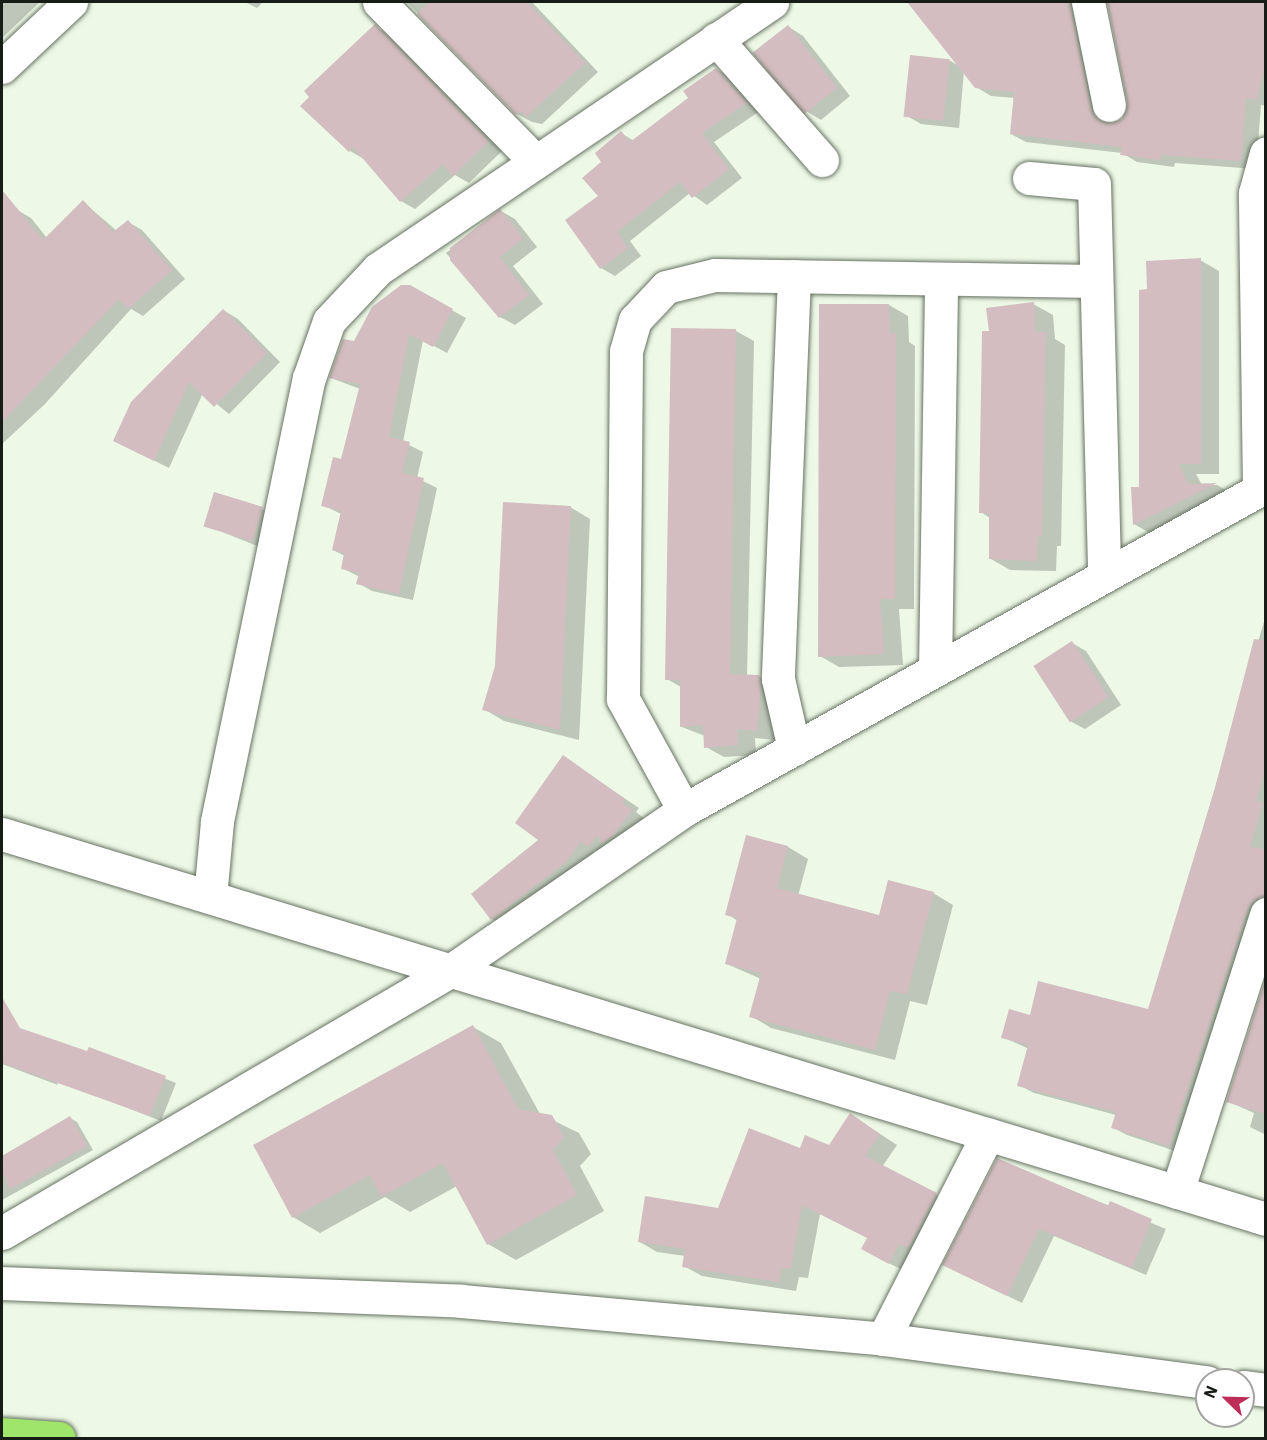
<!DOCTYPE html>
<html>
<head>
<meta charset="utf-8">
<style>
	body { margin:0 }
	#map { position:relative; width:1267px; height:1440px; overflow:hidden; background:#edf8e6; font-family:"IBM Plex Sans",sans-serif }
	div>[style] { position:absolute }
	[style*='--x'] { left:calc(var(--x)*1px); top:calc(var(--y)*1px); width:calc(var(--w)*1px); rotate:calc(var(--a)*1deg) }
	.shadow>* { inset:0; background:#0003 }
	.building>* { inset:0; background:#d3bdc0; transform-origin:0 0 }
	.roads { filter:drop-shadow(0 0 2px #687263) drop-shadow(0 0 2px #687263) }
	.minor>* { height:33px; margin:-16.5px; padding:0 16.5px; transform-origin:16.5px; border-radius:16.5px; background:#fff }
	.motorway>* { height:33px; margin:-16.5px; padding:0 16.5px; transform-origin:16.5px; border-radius:16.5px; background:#9fe56c }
	span { translate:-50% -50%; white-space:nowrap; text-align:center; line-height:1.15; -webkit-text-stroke:5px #fff; paint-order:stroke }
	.frame { position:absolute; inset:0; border:3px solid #181c16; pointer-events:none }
	.north { position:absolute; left:1195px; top:1368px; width:60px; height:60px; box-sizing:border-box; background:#fff; border:2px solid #a3a4a2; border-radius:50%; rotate:293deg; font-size:16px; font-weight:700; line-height:24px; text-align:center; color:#181c16 }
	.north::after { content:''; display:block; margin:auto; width:21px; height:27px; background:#bc2d57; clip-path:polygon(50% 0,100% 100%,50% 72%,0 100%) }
</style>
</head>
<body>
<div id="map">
	<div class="shadow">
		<i style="clip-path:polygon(2px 2px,40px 2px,2px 38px)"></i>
		<i style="clip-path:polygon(245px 2px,263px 2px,257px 8px)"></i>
		<i style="clip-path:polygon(407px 2px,532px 2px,598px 72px,542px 124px,532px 122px,517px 114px)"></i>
		<i style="clip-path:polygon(909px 2px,1087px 2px,1105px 118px,1112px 125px,1123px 120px,1129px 101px,1109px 2px,1266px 2px,1266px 106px,1261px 105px,1256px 169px,1175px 163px,1174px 167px,1137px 162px,1122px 153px,1026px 142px,1011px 134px,1015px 98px,991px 96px,976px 87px,964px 71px,959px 128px,921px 124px,907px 116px,949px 60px,959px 66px)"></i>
		<i style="clip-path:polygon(375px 26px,389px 35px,503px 150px,469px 183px,455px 175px,415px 209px,401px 201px,364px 159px,350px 151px)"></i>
		<i style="clip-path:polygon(789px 27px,803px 36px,850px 96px,821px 120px,806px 111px,755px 53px)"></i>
		<i style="clip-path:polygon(716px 69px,730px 77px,760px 111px,714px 142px,742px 178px,707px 205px,690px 193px,630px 241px,641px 256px,615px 276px,601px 268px,603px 162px,621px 133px,634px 141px,690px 99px)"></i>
		<i style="clip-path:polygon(83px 202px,117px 231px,128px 222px,142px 230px,185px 279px,143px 316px,131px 309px,44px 405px,2px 444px,2px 368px,41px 331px,2px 285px,2px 206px,9px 216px,17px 210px,31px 218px,47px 238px)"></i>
		<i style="clip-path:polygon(501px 211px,515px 219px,537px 247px,513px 266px,543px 304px,515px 325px,500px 317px,446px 253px)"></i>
		<i style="clip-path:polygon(1200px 260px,1219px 271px,1219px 474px,1196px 474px,1202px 485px,1217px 485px,1234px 495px,1153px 535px,1134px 524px,1140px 488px,1148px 291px)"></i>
		<i style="clip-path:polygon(410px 287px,466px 318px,447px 353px,423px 340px,403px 442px,423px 452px,417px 478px,437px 488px,413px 600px,372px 591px,358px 583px,360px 577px,342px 568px,345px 556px,333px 550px,341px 514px,323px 505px,342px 460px,360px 389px,331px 378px,354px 343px)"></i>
		<i style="clip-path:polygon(1033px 304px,1053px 315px,1055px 339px,1065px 345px,1061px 546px,1057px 546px,1056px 571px,1010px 570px,991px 559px,990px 518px,981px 512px,990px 333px)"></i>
		<i style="clip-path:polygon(889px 305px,908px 316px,909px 342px,915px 346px,914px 609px,899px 609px,903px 665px,839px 667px,820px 656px)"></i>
		<i style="clip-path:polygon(223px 310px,238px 319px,280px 362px,229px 414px,203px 393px,169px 468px,115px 441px)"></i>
		<i style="clip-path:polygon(736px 331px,754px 341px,747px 676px,759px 676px,777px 687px,775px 740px,755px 738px,756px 755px,724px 757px,706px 747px,705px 736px,682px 727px,681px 687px,667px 679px)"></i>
		<i style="clip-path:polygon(570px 507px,590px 519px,579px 740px,504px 721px,484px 709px)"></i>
		<i style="clip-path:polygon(262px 509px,277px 517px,270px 551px,205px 525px)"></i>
		<i style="clip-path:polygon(1266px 615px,1266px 850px,1258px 898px,1266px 903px,1184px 1154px,1127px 1135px,1112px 1127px,1116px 1115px,1034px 1093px,1019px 1085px,1029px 1049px,1003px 1037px,1031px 1017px,1149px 1011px)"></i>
		<i style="clip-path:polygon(1072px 643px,1086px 651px,1121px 705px,1085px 729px,1070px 721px)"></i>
		<i style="clip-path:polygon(563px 757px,639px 808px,636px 812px,645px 819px,604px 854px,595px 850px,581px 870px,507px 927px,492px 919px,541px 840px)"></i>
		<i style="clip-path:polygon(747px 837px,788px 847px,808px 859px,798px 896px,880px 917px,933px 893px,953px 905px,927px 1005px,910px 1001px,895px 1060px,771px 1028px,751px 1016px,761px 979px,727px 964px,738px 921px,727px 914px)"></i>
		<i style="clip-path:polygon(1266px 982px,1266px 1135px,1250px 1127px,1254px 1113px,1227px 1101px)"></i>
		<i style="clip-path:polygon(2px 1025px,88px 1053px,90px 1049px,176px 1083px,161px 1121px,56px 1080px,58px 1085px,2px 1064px)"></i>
		<i style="clip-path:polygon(473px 1027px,501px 1043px,540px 1114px,579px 1133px,591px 1154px,580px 1166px,604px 1211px,516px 1260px,488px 1244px,457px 1186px,410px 1212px,385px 1197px,320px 1233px,293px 1217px)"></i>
		<i style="clip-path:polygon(851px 1115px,897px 1145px,882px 1167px,954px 1204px,907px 1272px,880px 1259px,868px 1238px,820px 1214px,808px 1278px,799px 1277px,796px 1291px,702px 1276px,684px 1266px,685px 1256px,657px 1252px,640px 1242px,719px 1210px,801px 1150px,830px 1146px)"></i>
		<i style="clip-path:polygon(70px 1118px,77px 1122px,93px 1150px,2px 1200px,2px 1156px)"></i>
		<i style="clip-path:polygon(998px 1160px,1166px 1229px,1146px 1275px,1054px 1236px,1022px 1303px,958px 1272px)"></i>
	</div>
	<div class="building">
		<i style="clip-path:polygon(429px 2px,527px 2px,585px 63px,526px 117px,521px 111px,516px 115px,417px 14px)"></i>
		<i style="clip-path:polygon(907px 2px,1070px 2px,1091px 109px,1095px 118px,1112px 123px,1122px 119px,1127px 102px,1107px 2px,1266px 2px,1266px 61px,1257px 100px,1246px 98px,1241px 161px,1161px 155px,1160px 160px,1120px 155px,1122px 147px,1010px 134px,1014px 92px,975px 88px)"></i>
		<i style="clip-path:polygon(375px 24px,489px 141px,453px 176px,443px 164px,400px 202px,353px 147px,349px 152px,300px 106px,309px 97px,304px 91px)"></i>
		<i style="left:788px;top:25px;width:80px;height:45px;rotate:52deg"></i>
		<i style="left:910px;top:55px;width:40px;height:62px;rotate:6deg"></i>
		<i style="clip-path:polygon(716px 68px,747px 103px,702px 133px,729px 169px,692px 198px,680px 182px,617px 232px,628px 248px,600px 269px,565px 220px,598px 196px,582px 178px,601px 162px,595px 153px,621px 131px,630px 142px,688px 98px,683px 91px)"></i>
		<i style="clip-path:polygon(2px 190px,43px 240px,83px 200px,113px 232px,128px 220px,172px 270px,128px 309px,119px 299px,2px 422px)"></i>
		<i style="clip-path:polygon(500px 209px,523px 238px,500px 257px,529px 295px,499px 318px,450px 260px,450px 248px)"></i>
		<i style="clip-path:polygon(1201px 258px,1201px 464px,1179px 464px,1188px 484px,1217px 483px,1133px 525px,1131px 487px,1139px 487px,1139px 290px,1147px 289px,1146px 261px)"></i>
		<i style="clip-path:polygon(401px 285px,410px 285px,453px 309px,433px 347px,409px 334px,389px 437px,410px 442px,402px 473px,424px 478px,399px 594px,356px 584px,359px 573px,341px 569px,344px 553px,332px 550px,341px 511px,321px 506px,333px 457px,341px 459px,360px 384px,329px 378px,343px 339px,354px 341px,372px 307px)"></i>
		<i style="clip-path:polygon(1034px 302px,1036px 332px,1046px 332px,1042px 536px,1038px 536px,1037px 561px,989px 559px,989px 513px,979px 513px,982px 331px,989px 331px,986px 308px)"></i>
		<i style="clip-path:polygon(819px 304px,889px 304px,890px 333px,896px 333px,895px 599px,880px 599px,884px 654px,818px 657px)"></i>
		<i style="clip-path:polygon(223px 309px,267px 353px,214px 407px,189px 382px,154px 461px,113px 441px,131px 402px)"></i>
		<i style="clip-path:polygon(671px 328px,736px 329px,730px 674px,759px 675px,761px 687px,757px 731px,737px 729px,738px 745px,704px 748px,703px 725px,680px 727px,680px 680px,665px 680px)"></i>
		<i style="left:214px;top:492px;width:51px;height:36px;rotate:17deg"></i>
		<i style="clip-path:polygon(503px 502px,571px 506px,560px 730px,482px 710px,495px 666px)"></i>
		<i style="clip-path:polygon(1254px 639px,1266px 641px,1266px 766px,1256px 801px,1263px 803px,1250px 847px,1266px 849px,1266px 896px,1254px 900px,1248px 908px,1169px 1146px,1111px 1128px,1116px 1112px,1017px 1086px,1028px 1045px,1001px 1038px,1009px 1009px,1030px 1015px,1038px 981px,1148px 1009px,1215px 788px)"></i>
		<i style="left:1072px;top:641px;width:67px;height:46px;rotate:57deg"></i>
		<i style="clip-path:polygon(563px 755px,625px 799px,622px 803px,632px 810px,613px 836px,602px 843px,597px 836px,588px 847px,581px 842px,566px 862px,491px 920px,471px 894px,538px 840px,515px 823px)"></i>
		<i style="clip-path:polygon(746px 835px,788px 846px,777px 888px,879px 915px,888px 880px,934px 892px,907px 994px,890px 991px,875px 1050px,749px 1017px,761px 973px,725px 964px,737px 918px,725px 915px)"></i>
		<i style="clip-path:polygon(1266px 977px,1266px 1114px,1226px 1102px)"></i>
		<i style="clip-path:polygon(2px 997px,20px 1028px,87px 1051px,89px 1047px,166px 1076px,150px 1116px,2px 1063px)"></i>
		<i style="clip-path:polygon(473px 1025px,518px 1109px,552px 1115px,564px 1137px,553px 1150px,577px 1195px,487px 1245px,443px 1163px,381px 1197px,370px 1175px,292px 1218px,253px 1145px)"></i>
		<i style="clip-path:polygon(850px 1113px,880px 1134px,865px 1156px,937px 1193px,908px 1248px,899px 1244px,889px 1264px,861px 1249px,867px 1238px,802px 1205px,791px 1269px,781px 1268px,779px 1282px,682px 1267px,685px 1249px,638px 1242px,645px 1196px,718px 1208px,749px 1128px,800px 1148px,805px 1135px,829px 1145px)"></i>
		<i style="clip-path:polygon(70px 1116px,87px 1146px,10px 1189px,2px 1172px,2px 1156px)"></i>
		<i style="clip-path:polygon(997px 1158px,1108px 1206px,1110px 1201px,1152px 1219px,1132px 1268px,1039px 1229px,1007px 1296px,942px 1265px)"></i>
	</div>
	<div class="roads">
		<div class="minor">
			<i style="--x:379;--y:2;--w:223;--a:45.5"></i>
			<i style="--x:1088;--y:2;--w:105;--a:78.5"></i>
			<i style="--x:716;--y:39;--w:161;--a:48.8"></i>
			<i style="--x:2;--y:67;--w:95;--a:-43.3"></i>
			<i style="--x:1029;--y:178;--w:65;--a:5.3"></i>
			<i style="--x:1094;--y:184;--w:392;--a:88.5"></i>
			<i style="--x:794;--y:276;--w:403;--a:92.3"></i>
			<i style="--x:778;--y:679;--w:72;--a:77.1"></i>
			<i style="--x:1259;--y:489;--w:296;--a:-90.8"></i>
			<i style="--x:1255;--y:193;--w:41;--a:-74.6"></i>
			<i style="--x:935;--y:670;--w:391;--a:-89.1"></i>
			<i style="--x:684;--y:810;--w:127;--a:-118.8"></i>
			<i style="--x:623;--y:699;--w:348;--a:-89.5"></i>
			<i style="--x:626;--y:351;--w:32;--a:-74"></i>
			<i style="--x:635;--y:320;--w:45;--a:-46.8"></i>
			<i style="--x:666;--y:287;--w:50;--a:-13.8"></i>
			<i style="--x:715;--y:275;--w:380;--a:0.9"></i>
			<i style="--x:2;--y:834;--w:1321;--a:16.94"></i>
			<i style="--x:210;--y:897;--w:76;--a:-84.7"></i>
			<i style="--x:217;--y:821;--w:452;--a:-78.3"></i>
			<i style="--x:309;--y:378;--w:60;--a:-70.7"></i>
			<i style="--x:329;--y:321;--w:71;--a:-46.7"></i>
			<i style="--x:378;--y:269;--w:476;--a:-34.1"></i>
			<i style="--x:1177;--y:1192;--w:292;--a:-72.2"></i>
			<i style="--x:2;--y:1233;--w:519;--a:-30.32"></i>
			<i style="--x:450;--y:971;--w:284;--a:-34.5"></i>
			<i style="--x:684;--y:810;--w:666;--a:-29.1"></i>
			<i style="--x:2;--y:1283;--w:459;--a:2.2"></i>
			<i style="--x:461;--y:1301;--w:424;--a:5.1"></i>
			<i style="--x:883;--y:1339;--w:327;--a:7.6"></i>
			<i style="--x:883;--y:1339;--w:230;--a:-62.9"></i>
			<i style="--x:1243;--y:1387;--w:23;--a:7"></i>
		</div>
		<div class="motorway">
			<i style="--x:2;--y:1434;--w:57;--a:4"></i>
		</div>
	</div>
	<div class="frame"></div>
	<div class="north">N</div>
</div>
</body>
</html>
